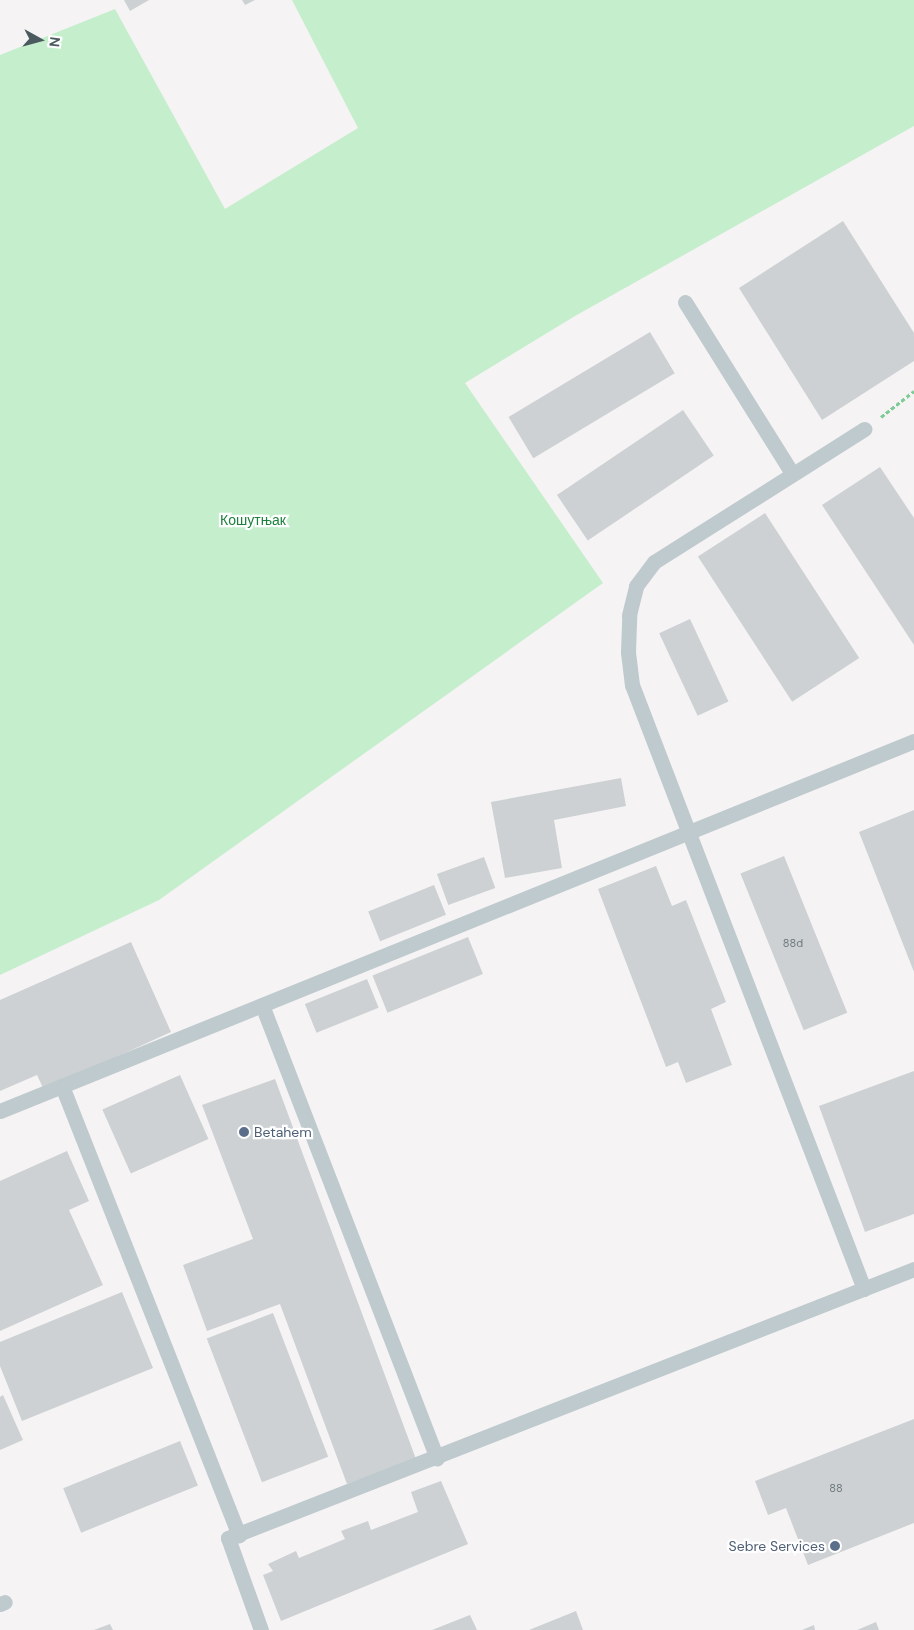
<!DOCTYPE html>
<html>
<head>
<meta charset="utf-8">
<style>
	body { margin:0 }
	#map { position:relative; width:914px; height:1630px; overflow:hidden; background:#f5f3f3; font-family:"DM Sans",sans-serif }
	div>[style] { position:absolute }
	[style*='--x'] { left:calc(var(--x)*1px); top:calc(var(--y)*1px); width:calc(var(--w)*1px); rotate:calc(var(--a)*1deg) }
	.green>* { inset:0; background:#c5eecd }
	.building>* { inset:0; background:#cdd1d4; transform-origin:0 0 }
	.path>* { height:3px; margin-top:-1.5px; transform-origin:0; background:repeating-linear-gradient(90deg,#7ecb97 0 4px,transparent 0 6.5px) }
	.service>* { height:15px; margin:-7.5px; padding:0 7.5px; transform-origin:7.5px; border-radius:7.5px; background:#bfcace }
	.dots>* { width:14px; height:14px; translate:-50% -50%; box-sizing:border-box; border:2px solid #fff; border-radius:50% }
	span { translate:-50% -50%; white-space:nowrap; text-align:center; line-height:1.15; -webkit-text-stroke:4.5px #fff; paint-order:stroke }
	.number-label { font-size:11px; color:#6c787c }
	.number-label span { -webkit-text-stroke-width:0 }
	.park-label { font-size:14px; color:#1d803c }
	.service-label { font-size:14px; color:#4e5e75 }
	.left { translate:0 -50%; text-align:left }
	.right { translate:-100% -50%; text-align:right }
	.north { position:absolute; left:15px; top:15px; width:50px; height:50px; -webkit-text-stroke:4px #fff; paint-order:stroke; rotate:97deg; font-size:14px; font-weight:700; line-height:20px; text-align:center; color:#4b5a5f }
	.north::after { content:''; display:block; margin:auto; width:18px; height:22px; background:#4b5a5f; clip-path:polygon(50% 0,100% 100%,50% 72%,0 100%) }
</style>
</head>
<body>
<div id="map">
	<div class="green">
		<i style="clip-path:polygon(292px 0,914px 0,914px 126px,575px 316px,465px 383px,603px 583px,159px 900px,0 975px,0 55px,115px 9px,225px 209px,358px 128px)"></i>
	</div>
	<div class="building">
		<i style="clip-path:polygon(124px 0,149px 0,130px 11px)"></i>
		<i style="clip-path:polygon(242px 0,255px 0,245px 5px)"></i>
		<i style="clip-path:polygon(843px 221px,914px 333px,914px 361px,822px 420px,739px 288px)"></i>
		<i style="left:650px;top:332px;width:48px;height:165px;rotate:59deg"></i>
		<i style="left:683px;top:410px;width:55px;height:152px;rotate:56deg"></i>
		<i style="clip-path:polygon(880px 467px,914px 518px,914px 645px,822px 505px)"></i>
		<i style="left:765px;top:513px;width:173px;height:80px;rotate:57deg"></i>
		<i style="left:690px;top:619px;width:91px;height:34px;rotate:65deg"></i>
		<i style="clip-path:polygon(621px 778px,626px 806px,554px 820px,562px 868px,505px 878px,491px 802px)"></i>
		<i style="clip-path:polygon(914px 810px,914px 972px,859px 832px)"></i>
		<i style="left:784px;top:856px;width:169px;height:47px;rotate:68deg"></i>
		<i style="left:484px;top:857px;width:33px;height:50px;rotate:70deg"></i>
		<i style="clip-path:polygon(656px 866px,672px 906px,686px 900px,726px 1002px,711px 1009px,732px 1065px,686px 1083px,678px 1062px,666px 1067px,598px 889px)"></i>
		<i style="left:434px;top:885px;width:32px;height:71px;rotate:68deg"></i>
		<i style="left:468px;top:937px;width:40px;height:103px;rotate:68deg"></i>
		<i style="clip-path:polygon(131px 942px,171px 1032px,44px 1090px,37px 1075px,0 1091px,0 1000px)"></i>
		<i style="left:367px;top:979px;width:31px;height:67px;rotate:68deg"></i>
		<i style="clip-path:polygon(914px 1071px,914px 1214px,865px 1232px,819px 1106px)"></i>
		<i style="left:180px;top:1075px;width:70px;height:85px;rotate:66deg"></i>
		<i style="clip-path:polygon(275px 1079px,416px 1459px,347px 1484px,280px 1304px,207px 1331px,183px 1265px,253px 1239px,202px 1105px)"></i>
		<i style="clip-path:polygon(67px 1151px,89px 1201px,69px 1210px,103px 1285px,0 1331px,0 1181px)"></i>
		<i style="clip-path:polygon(122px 1292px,153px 1368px,22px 1421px,0 1366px,0 1342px)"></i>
		<i style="left:273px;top:1313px;width:154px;height:71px;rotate:69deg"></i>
		<i style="clip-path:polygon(3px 1395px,23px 1440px,0 1450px,0 1397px)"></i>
		<i style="clip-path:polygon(914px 1419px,914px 1523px,808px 1565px,786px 1508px,768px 1515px,755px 1481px)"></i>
		<i style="left:180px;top:1441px;width:48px;height:126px;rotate:68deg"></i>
		<i style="clip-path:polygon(441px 1481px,468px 1544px,281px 1621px,263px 1575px,273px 1571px,268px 1564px,296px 1551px,299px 1558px,345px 1539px,341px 1531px,368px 1521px,371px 1530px,418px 1512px,411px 1492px)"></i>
		<i style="clip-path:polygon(576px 1611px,583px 1630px,529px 1630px)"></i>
		<i style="clip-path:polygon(470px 1615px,477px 1630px,432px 1630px)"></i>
		<i style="clip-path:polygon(876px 1622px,879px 1630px,857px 1630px)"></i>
		<i style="clip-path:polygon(110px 1624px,113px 1630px,94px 1630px)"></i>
		<i style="clip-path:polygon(814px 1625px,815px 1630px,802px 1630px)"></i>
	</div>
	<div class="path">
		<i style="--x:881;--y:417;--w:42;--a:-38.2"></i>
	</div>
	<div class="service">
		<i style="--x:685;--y:302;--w:202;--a:58"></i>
		<i style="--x:262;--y:1005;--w:486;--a:68.9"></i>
		<i style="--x:62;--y:1086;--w:483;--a:68.5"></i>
		<i style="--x:0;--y:1111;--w:986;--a:-22.04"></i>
		<i style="--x:864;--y:1289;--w:647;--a:-111.01"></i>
		<i style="--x:632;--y:685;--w:33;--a:-97"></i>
		<i style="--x:628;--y:652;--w:37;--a:-88"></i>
		<i style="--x:629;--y:615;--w:30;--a:-76"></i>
		<i style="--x:636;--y:586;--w:30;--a:-53"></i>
		<i style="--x:654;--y:562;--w:249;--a:-32.3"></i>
		<i style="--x:0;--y:1604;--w:5;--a:-22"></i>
		<i style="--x:261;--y:1630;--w:98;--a:-109.7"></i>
		<i style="--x:228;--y:1538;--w:737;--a:-21.41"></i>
	</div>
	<div class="dots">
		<i style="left:244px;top:1132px;background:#5c6f8a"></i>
		<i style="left:835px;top:1546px;background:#5c6f8a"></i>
	</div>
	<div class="number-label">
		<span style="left:793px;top:943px">88d</span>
		<span style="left:836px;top:1488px">88</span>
	</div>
	<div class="park-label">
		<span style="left:253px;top:520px">Кошутњак</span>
	</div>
	<div class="service-label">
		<span class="left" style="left:254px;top:1132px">Betahem</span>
		<span class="right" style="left:825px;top:1546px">Sebre Services</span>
	</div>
	<div class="north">N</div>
</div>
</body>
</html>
